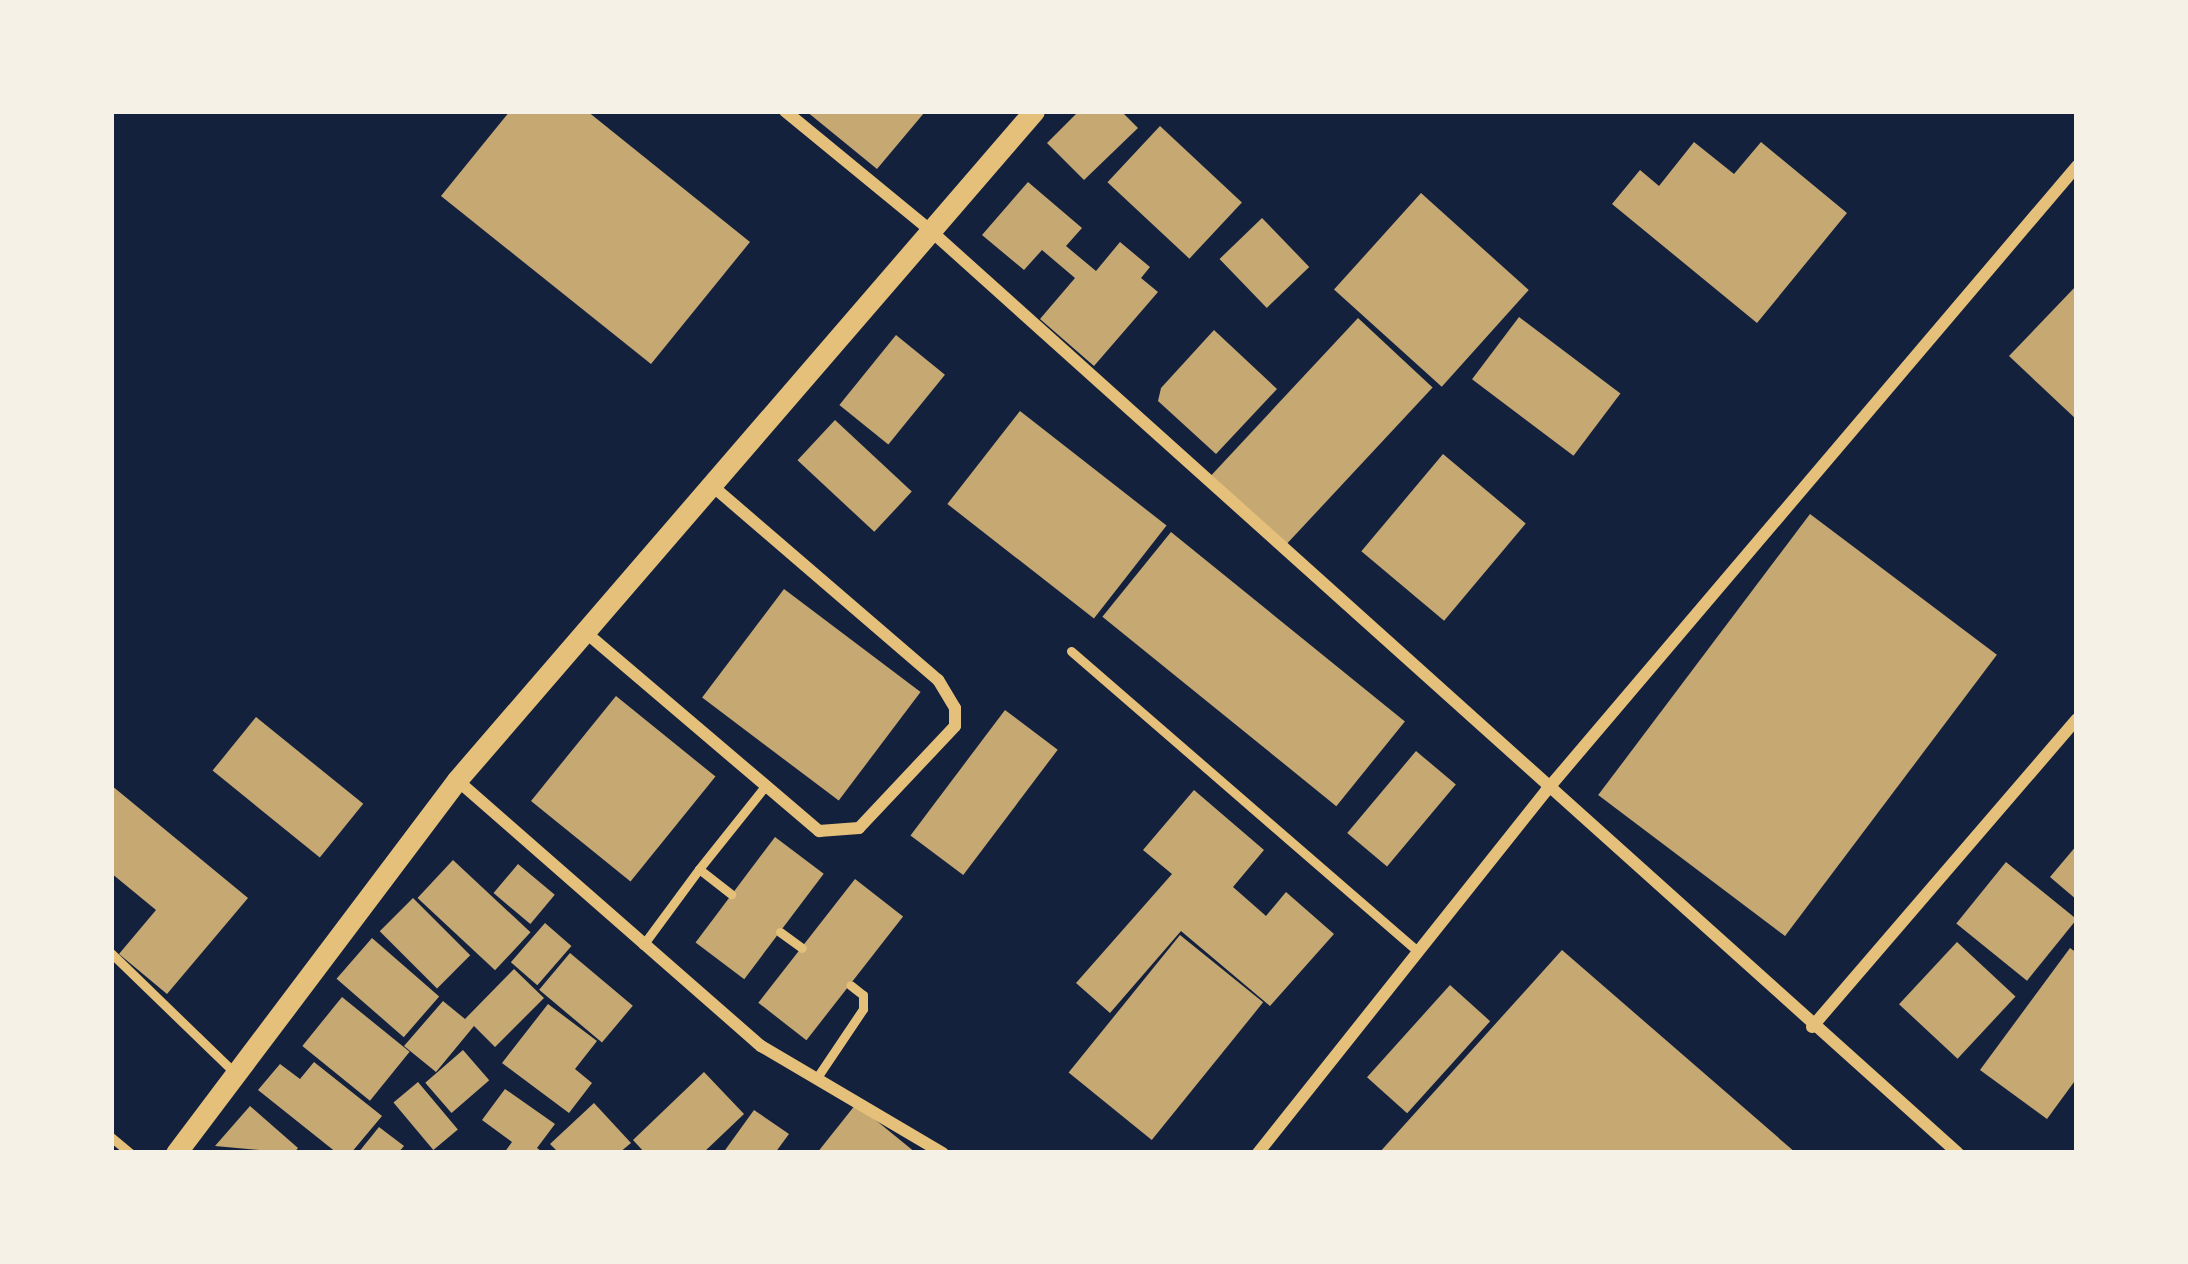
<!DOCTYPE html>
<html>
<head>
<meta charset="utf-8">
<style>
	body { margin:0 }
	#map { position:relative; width:2188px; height:1264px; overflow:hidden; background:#14213d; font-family:Signika,sans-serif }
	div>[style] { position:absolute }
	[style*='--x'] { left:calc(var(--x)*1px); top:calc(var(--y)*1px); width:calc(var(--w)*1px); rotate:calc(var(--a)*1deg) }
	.building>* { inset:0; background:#c6a872; transform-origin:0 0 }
	.service>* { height:9px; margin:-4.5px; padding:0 4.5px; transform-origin:4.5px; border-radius:4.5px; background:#e5c07b }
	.minor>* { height:12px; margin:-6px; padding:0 6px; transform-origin:6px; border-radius:6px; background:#e5c07b }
	.tertiary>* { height:21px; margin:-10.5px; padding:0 10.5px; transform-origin:10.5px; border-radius:10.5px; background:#e5c07b }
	span { translate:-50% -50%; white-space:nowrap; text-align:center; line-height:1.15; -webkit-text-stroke:9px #f6f1e7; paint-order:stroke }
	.frame { position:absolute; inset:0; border:114px solid #f6f1e7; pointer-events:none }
</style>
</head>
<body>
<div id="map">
	<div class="building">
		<i style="clip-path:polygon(510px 111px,587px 111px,750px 242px,651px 364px,441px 196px)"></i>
		<i style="clip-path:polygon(806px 111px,921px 111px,924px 113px,877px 169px)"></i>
		<i style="clip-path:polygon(1079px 111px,1121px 111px,1138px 128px,1084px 180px,1047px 143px)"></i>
		<i style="left:1160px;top:126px;width:112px;height:77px;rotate:43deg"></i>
		<i style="clip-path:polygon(1694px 142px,1734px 174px,1761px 142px,1847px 213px,1757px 323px,1612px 204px,1640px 170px,1659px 186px)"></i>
		<i style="clip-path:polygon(1028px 182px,1082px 228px,1066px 246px,1096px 271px,1120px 242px,1150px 267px,1141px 278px,1158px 292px,1094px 366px,1040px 319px,1075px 278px,1042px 250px,1024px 270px,982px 235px)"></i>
		<i style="left:1421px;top:193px;width:145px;height:130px;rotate:42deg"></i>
		<i style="left:1262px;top:218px;width:68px;height:59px;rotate:46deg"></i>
		<i style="clip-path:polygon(2077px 285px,2077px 420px,2009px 356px)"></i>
		<i style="left:1519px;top:317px;width:127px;height:78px;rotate:37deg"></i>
		<i style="left:1358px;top:318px;width:102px;height:215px;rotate:43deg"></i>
		<i style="clip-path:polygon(1214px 330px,1277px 389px,1216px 454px,1158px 401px,1161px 388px)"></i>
		<i style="left:896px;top:335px;width:63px;height:90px;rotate:39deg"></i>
		<i style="left:1020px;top:411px;width:186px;height:118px;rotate:38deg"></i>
		<i style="left:835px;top:420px;width:105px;height:55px;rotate:43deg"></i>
		<i style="left:1443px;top:454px;width:108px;height:127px;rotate:40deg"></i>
		<i style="left:1810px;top:514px;width:234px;height:352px;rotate:37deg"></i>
		<i style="left:1171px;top:532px;width:301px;height:109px;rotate:39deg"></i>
		<i style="left:784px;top:589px;width:171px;height:136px;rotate:37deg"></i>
		<i style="left:616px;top:696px;width:128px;height:135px;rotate:39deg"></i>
		<i style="left:1005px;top:710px;width:66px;height:157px;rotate:37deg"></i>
		<i style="left:256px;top:717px;width:138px;height:69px;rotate:39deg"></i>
		<i style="left:1416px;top:751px;width:52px;height:107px;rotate:40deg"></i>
		<i style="clip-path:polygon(111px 785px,248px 898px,167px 994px,119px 954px,156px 910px,111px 873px)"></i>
		<i style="clip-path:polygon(1194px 790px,1264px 850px,1233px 887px,1266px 916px,1286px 892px,1334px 934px,1270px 1006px,1181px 931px,1110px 1013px,1076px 983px,1172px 874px,1143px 850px)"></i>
		<i style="left:775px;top:837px;width:61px;height:132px;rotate:37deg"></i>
		<i style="clip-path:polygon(2077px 845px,2077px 900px,2050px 877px)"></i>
		<i style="left:453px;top:860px;width:106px;height:52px;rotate:43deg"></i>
		<i style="left:2006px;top:862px;width:91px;height:79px;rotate:39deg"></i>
		<i style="left:518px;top:864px;width:48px;height:38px;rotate:40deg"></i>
		<i style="left:855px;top:879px;width:61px;height:157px;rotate:38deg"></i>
		<i style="left:413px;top:898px;width:81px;height:47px;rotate:45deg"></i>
		<i style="left:545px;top:923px;width:35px;height:52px;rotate:41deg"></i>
		<i style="left:1180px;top:935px;width:107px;height:177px;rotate:39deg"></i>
		<i style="left:372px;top:938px;width:89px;height:54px;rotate:41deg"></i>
		<i style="left:1957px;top:942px;width:80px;height:85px;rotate:43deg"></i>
		<i style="clip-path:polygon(2070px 948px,2077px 953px,2077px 1078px,2047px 1119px,1980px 1070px)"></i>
		<i style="clip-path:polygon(1562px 950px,1796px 1153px,1379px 1153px)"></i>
		<i style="left:570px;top:953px;width:82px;height:48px;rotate:40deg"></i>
		<i style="clip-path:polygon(514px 969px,544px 998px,495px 1047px,474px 1026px,436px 1072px,404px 1046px,443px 1001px,465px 1019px)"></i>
		<i style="left:1450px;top:985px;width:54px;height:124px;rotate:42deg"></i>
		<i style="left:342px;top:997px;width:87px;height:63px;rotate:39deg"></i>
		<i style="clip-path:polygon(548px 1004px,597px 1041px,575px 1069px,592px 1083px,569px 1113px,502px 1063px)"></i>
		<i style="left:463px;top:1050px;width:40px;height:50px;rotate:49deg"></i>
		<i style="clip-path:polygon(314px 1062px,382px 1116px,351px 1153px,337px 1153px,258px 1090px,280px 1064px,300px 1079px)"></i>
		<i style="clip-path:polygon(704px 1072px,744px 1114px,703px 1153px,645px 1153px,633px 1140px)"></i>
		<i style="left:418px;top:1082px;width:62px;height:32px;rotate:50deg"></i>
		<i style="clip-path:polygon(505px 1089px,555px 1124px,537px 1148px,544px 1153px,504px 1153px,512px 1142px,482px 1120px)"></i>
		<i style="clip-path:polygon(594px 1103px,631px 1143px,619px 1153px,559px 1153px,550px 1144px)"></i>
		<i style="clip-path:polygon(856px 1104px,916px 1153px,817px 1153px)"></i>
		<i style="clip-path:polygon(250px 1106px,298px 1148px,294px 1153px,215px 1146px)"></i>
		<i style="clip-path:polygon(754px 1110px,789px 1134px,775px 1153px,723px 1153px)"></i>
		<i style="clip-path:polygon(379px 1127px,404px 1146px,398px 1153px,358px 1153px)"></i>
	</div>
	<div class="service">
		<i style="--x:1071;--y:651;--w:459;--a:40.9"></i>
		<i style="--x:699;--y:869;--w:107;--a:-51.4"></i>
		<i style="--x:780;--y:932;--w:27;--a:36"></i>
		<i style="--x:643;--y:945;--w:94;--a:-53.6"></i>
		<i style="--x:699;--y:869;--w:41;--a:38"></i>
		<i style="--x:111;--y:953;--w:174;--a:44.1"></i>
		<i style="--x:818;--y:1076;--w:81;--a:-56.1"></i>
		<i style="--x:863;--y:1009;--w:14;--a:-90"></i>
		<i style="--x:863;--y:995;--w:16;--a:-142"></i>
		<i style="--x:111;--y:1137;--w:25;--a:40"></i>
	</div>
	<div class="minor">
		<i style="--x:785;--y:111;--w:189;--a:39.4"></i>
		<i style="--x:931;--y:231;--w:1380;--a:41.92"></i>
		<i style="--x:584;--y:631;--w:309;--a:40.4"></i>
		<i style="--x:819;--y:831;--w:40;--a:-4.3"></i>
		<i style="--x:859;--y:828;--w:140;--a:-46.7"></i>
		<i style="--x:955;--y:726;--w:18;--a:-90"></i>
		<i style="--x:955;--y:708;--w:33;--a:-121"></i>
		<i style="--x:938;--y:680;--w:299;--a:-139.3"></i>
		<i style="--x:457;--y:780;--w:404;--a:41.2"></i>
		<i style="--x:761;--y:1046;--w:211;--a:30.5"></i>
		<i style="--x:1812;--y:1027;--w:406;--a:-49.3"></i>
		<i style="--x:1258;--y:1153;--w:463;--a:-51.5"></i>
		<i style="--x:1546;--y:791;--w:820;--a:-49.65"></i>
	</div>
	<div class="tertiary">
		<i style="--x:176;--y:1153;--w:467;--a:-53"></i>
		<i style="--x:457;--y:780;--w:883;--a:-49.22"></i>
	</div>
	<div class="frame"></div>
</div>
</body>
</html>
